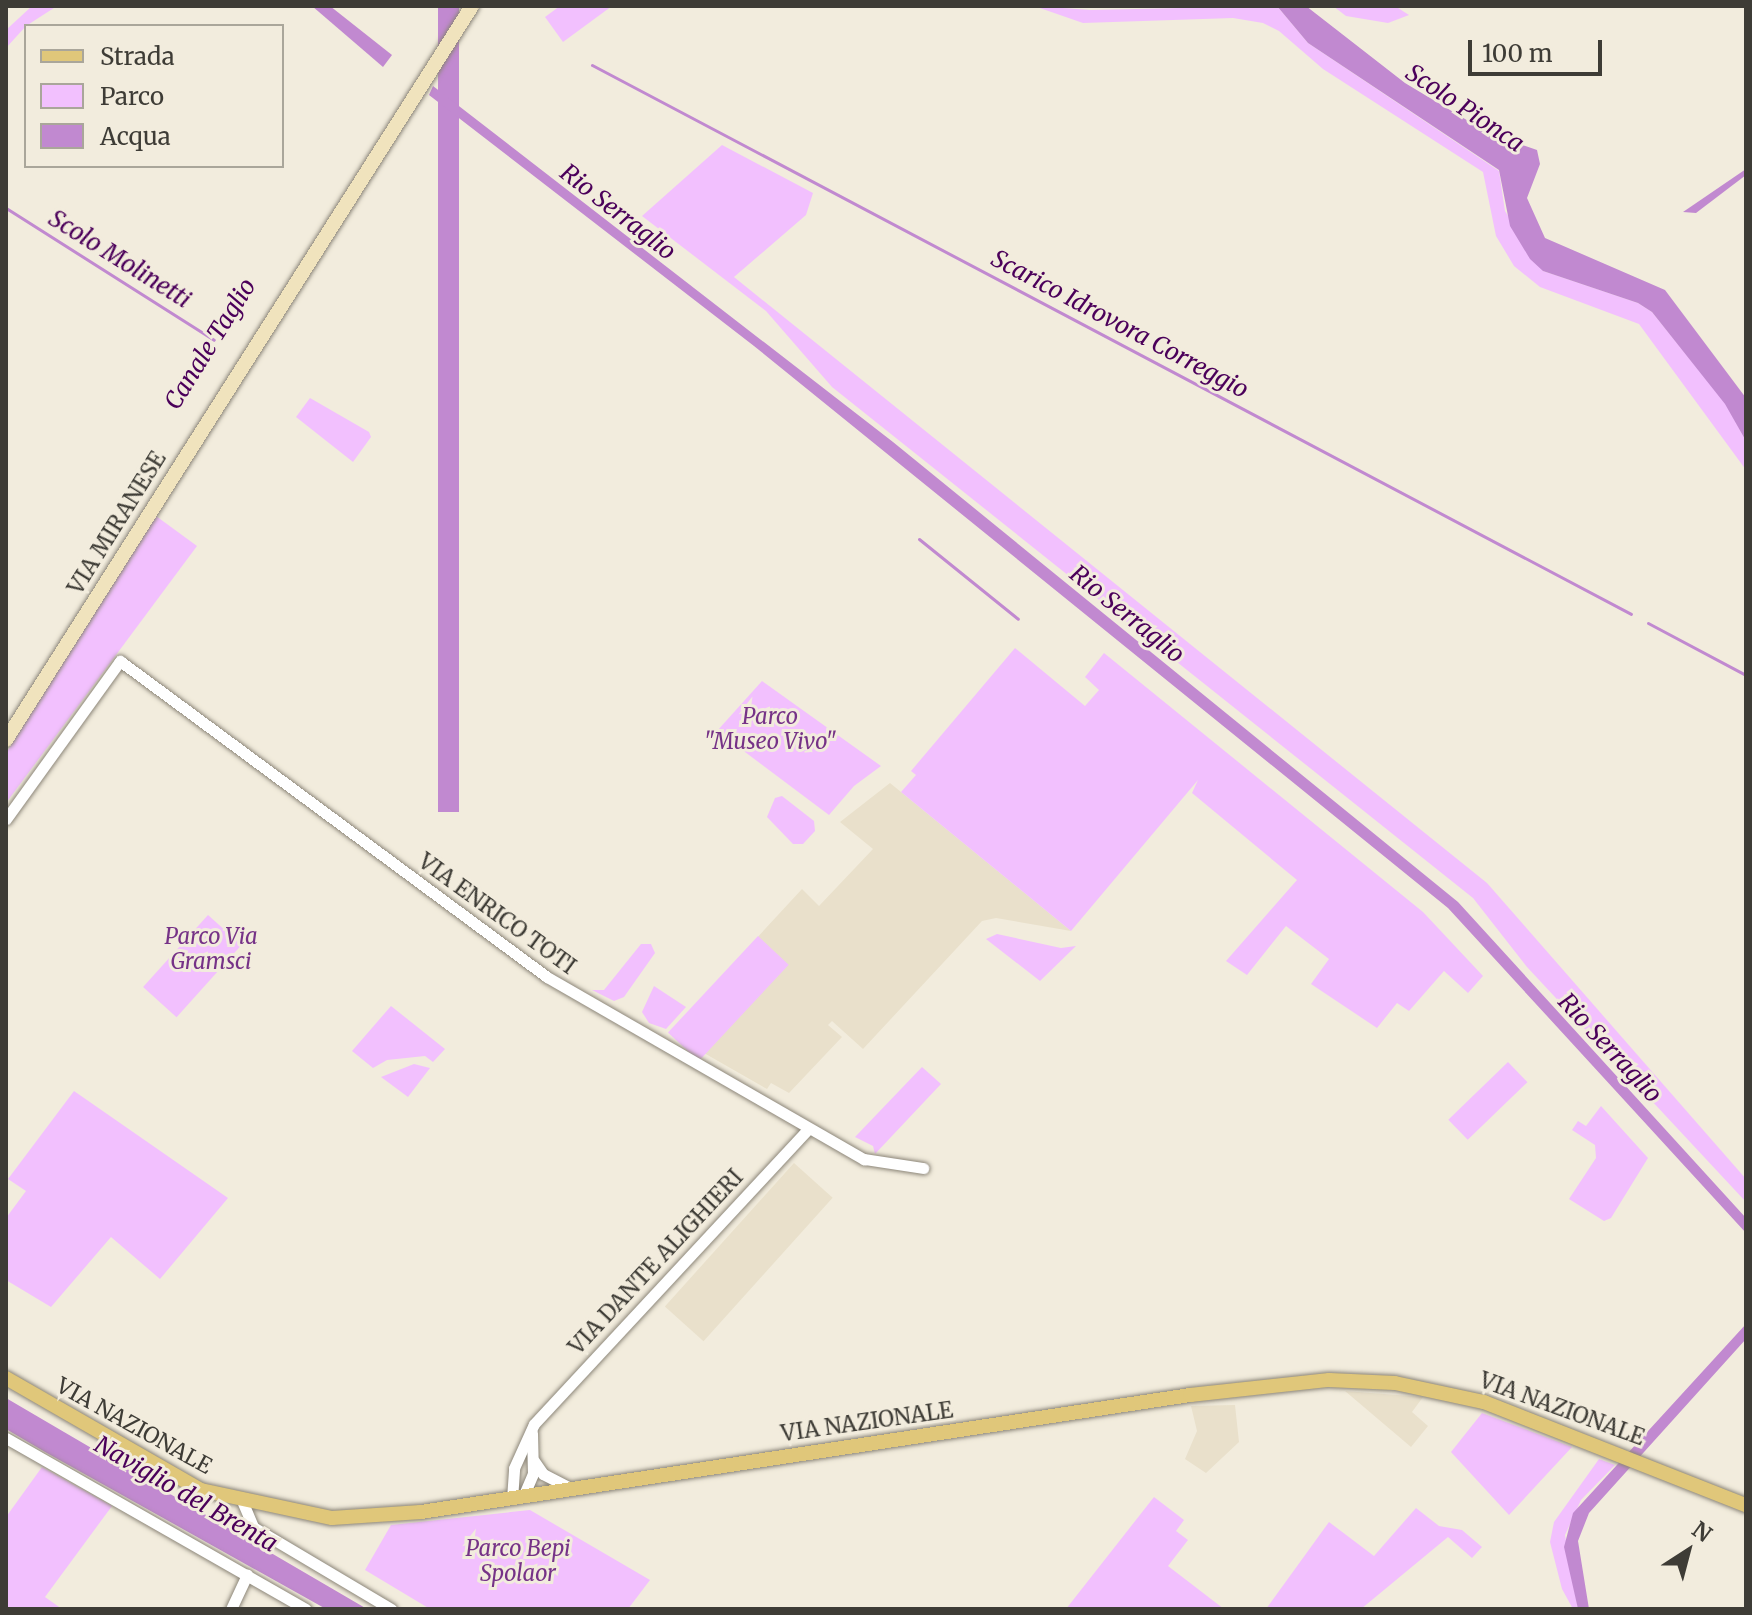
<!DOCTYPE html>
<html>
<head>
<meta charset="utf-8">
<style>
	body { margin:0 }
	#map { position:relative; width:1752px; height:1615px; overflow:hidden; background:#f2ecdd; font-family:Merriweather,serif }
	div>[style] { position:absolute }
	[style*='--x'] { left:calc(var(--x)*1px); top:calc(var(--y)*1px); width:calc(var(--w)*1px); rotate:calc(var(--a)*1deg) }
	.built>* { inset:0; background:#e9e0cb; transform-origin:0 0 }
	.green>* { inset:0; background:#f2c0fe; transform-origin:0 0 }
	.water>* { inset:0; background:#c189d0; transform-origin:0 0 }
	.stream>* { height:3px; margin:-1.5px; padding:0 1.5px; transform-origin:1.5px; border-radius:1.5px; background:#c189d0 }
	.roads { filter:drop-shadow(0 0 2px #8c8679) drop-shadow(0 0 2px #8c8679) }
	.tertiary>* { height:11px; margin:-5.5px; padding:0 5.5px; transform-origin:5.5px; border-radius:5.5px; background:#fff }
	.secondary>* { height:14px; margin:-7px; padding:0 7px; transform-origin:7px; border-radius:7px; background:#f0e3bd }
	.primary>* { height:14px; margin:-7px; padding:0 7px; transform-origin:7px; border-radius:7px; background:#e0c77a }
	span { translate:-50% -50%; white-space:nowrap; text-align:center; line-height:1.15; -webkit-text-stroke:6px #f2ecdd; paint-order:stroke }
	.street-label { font-size:22px; color:#3e3c36 }
	.park-label { font-size:22px; color:#763287; font-style:italic }
	.water-label { font-size:24px; color:#4b005a; font-style:italic }
	.frame { position:absolute; inset:0; border:8px solid #3e3c36; pointer-events:none }
	.legend { position:absolute; left:24px; top:24px; width:260px; height:144px; box-sizing:border-box; background:#f2ecdd; border:2px solid #aaa69a; margin:0; padding:10px 14px; list-style:none; font-size:24px; color:#3e3c36 }
	.legend li { display:flex; align-items:center; gap:16px; height:40px }
	.legend b { width:40px; border:2px solid #aaa69a }
	.north { position:absolute; left:1648px; top:1511px; width:80px; height:80px; -webkit-text-stroke:6px #f2ecdd; paint-order:stroke; rotate:36deg; font-size:22px; font-weight:700; line-height:32px; text-align:center; color:#3e3c36 }
	.north::after { content:''; display:block; margin:auto; width:28px; height:36px; background:#3e3c36; clip-path:polygon(50% 0,100% 100%,50% 72%,0 100%) }
	.scale { position:absolute; left:1468px; top:40px; width:134px; height:36px; box-sizing:border-box; border:4px solid #3e3c36; border-top:0; padding-left:10px; font-size:24px; line-height:28px; white-space:nowrap; color:#3e3c36; -webkit-text-stroke:6px #f2ecdd; paint-order:stroke }
</style>
</head>
<body>
<div id="map">
	<div class="built">
		<i style="clip-path:polygon(890px 783px,1071px 931px,996px 918px,982px 921px,863px 1049px,832px 1021px,828px 1025px,842px 1037px,789px 1093px,771px 1083px,767px 1089px,669px 1033px,802px 889px,819px 906px,873px 849px,840px 822px)"></i>
		<i style="left:794px;top:1163px;width:52px;height:193px;rotate:42deg"></i>
		<i style="clip-path:polygon(1345px 1391px,1423px 1397px,1412px 1412px,1428px 1426px,1411px 1447px)"></i>
		<i style="clip-path:polygon(1235px 1405px,1239px 1442px,1206px 1473px,1185px 1459px,1197px 1431px,1191px 1406px)"></i>
	</div>
	<div class="green">
		<i style="clip-path:polygon(32px 6px,57px 6px,26px 26px,6px 48px,6px 30px)"></i>
		<i style="clip-path:polygon(560px 6px,612px 6px,563px 42px,545px 17px)"></i>
		<i style="clip-path:polygon(1034px 6px,1091px 10px,1277px 6px,1308px 43px,1499px 171px,1505px 211px,1543px 271px,1638px 303px,1652px 312px,1726px 404px,1746px 441px,1746px 470px,1639px 324px,1540px 287px,1514px 266px,1496px 236px,1483px 172px,1323px 69px,1279px 31px,1263px 23px,1233px 18px,1083px 23px)"></i>
		<i style="clip-path:polygon(1333px 6px,1395px 6px,1409px 15px,1388px 23px,1346px 16px)"></i>
		<i style="clip-path:polygon(722px 145px,813px 193px,806px 215px,734px 277px,1487px 883px,1746px 1179px,1746px 1202px,1527px 967px,1473px 898px,832px 387px,766px 311px,642px 216px)"></i>
		<i style="clip-path:polygon(310px 398px,369px 432px,371px 437px,353px 462px,296px 417px)"></i>
		<i style="clip-path:polygon(156px 516px,197px 546px,6px 803px,6px 753px)"></i>
		<i style="clip-path:polygon(1015px 648px,1085px 706px,1099px 690px,1085px 677px,1104px 653px,1423px 912px,1483px 976px,1468px 993px,1444px 971px,1409px 1011px,1397px 1003px,1377px 1028px,1311px 984px,1329px 959px,1286px 926px,1247px 975px,1226px 961px,1297px 880px,1192px 793px,1198px 780px,1071px 931px,901px 792px,916px 775px,911px 771px)"></i>
		<i style="clip-path:polygon(762px 681px,881px 766px,854px 786px,829px 815px,717px 731px)"></i>
		<i style="clip-path:polygon(782px 796px,814px 821px,815px 831px,803px 844px,793px 844px,767px 817px,775px 798px)"></i>
		<i style="left:208px;top:915px;width:45px;height:97px;rotate:42deg"></i>
		<i style="clip-path:polygon(997px 934px,1061px 948px,1076px 946px,1040px 981px,986px 939px)"></i>
		<i style="left:758px;top:936px;width:42px;height:132px;rotate:43deg"></i>
		<i style="clip-path:polygon(641px 944px,651px 944px,655px 953px,624px 997px,614px 1001px,592px 990px,604px 990px)"></i>
		<i style="clip-path:polygon(654px 986px,686px 1007px,666px 1029px,649px 1023px,642px 1012px)"></i>
		<i style="clip-path:polygon(391px 1006px,445px 1049px,433px 1062px,425px 1056px,387px 1060px,373px 1068px,352px 1051px)"></i>
		<i style="left:1508px;top:1062px;width:28px;height:83px;rotate:46deg"></i>
		<i style="clip-path:polygon(414px 1064px,430px 1068px,408px 1097px,381px 1077px)"></i>
		<i style="clip-path:polygon(922px 1067px,941px 1084px,875px 1154px,873px 1146px,855px 1137px)"></i>
		<i style="clip-path:polygon(74px 1091px,228px 1198px,160px 1279px,111px 1237px,51px 1307px,6px 1280px,6px 1218px,26px 1191px,8px 1179px)"></i>
		<i style="clip-path:polygon(1601px 1106px,1648px 1158px,1611px 1218px,1604px 1221px,1569px 1199px,1596px 1158px,1595px 1145px,1572px 1130px,1578px 1121px,1586px 1126px)"></i>
		<i style="clip-path:polygon(1482px 1413px,1572px 1447px,1509px 1515px,1451px 1452px)"></i>
		<i style="clip-path:polygon(1599px 1459px,1615px 1465px,1581px 1500px,1565px 1535px,1578px 1609px,1573px 1609px,1562px 1589px,1550px 1542px,1554px 1522px)"></i>
		<i style="clip-path:polygon(42px 1467px,112px 1506px,45px 1597px,62px 1609px,6px 1609px,6px 1517px)"></i>
		<i style="clip-path:polygon(1154px 1497px,1184px 1520px,1176px 1531px,1188px 1540px,1168px 1566px,1224px 1609px,1066px 1609px)"></i>
		<i style="clip-path:polygon(1416px 1508px,1439px 1526px,1462px 1530px,1482px 1547px,1472px 1558px,1448px 1537px,1361px 1609px,1266px 1609px,1329px 1522px,1374px 1556px)"></i>
		<i style="clip-path:polygon(530px 1510px,650px 1580px,628px 1609px,430px 1609px,365px 1570px,391px 1525px)"></i>
	</div>
	<div class="water">
		<i style="clip-path:polygon(312px 6px,330px 6px,392px 55px,383px 67px)"></i>
		<i style="left:438px;top:6px;width:21px;height:806px"></i>
		<i style="clip-path:polygon(1277px 6px,1306px 6px,1405px 83px,1490px 134px,1537px 150px,1540px 164px,1527px 198px,1545px 238px,1665px 290px,1746px 398px,1746px 441px,1725px 404px,1652px 312px,1638px 303px,1543px 271px,1530px 259px,1510px 226px,1499px 170px,1308px 43px)"></i>
		<i style="clip-path:polygon(433px 86px,893px 442px,1458px 902px,1746px 1218px,1746px 1233px,1448px 908px,754px 346px,429px 95px)"></i>
		<i style="clip-path:polygon(1746px 169px,1746px 175px,1696px 213px,1683px 212px)"></i>
		<i style="clip-path:polygon(1746px 1324px,1746px 1339px,1589px 1513px,1578px 1541px,1589px 1609px,1578px 1609px,1564px 1547px,1573px 1513px)"></i>
		<i style="clip-path:polygon(6px 1398px,64px 1432px,367px 1609px,326px 1609px,45px 1452px,6px 1429px)"></i>
	</div>
	<div class="stream">
		<i style="--x:592;--y:65;--w:1175;--a:27.85"></i>
		<i style="--x:6;--y:208;--w:246;--a:32.4"></i>
		<i style="--x:919;--y:539;--w:127;--a:38.9"></i>
		<i style="--x:1648;--y:623;--w:111;--a:28"></i>
	</div>
	<div class="roads">
		<div class="tertiary">
			<i style="--x:6;--y:819;--w:195;--a:-54.2"></i>
			<i style="--x:120;--y:661;--w:531;--a:36.5"></i>
			<i style="--x:547;--y:977;--w:366;--a:29.9"></i>
			<i style="--x:864;--y:1159;--w:60;--a:8.7"></i>
			<i style="--x:6;--y:1438;--w:345;--a:29.7"></i>
			<i style="--x:534;--y:1461;--w:16;--a:55"></i>
			<i style="--x:543;--y:1474;--w:31;--a:27"></i>
			<i style="--x:523;--y:1497;--w:25;--a:-67"></i>
			<i style="--x:533;--y:1474;--w:41;--a:-91.4"></i>
			<i style="--x:512;--y:1499;--w:31;--a:-86"></i>
			<i style="--x:514;--y:1468;--w:48;--a:-65.6"></i>
			<i style="--x:534;--y:1424;--w:403;--a:-47.1"></i>
			<i style="--x:243;--y:1503;--w:26;--a:67"></i>
			<i style="--x:253;--y:1527;--w:161;--a:30.7"></i>
			<i style="--x:231;--y:1609;--w:38;--a:-65"></i>
		</div>
		<div class="secondary">
			<i style="--x:6;--y:740;--w:869;--a:-57.59"></i>
		</div>
		<div class="primary">
			<i style="--x:6;--y:1378;--w:225;--a:29.9"></i>
			<i style="--x:201;--y:1490;--w:134;--a:12.1"></i>
			<i style="--x:332;--y:1518;--w:89;--a:-3.9"></i>
			<i style="--x:421;--y:1512;--w:778;--a:-8.65"></i>
			<i style="--x:1190;--y:1395;--w:140;--a:-6.2"></i>
			<i style="--x:1329;--y:1380;--w:66;--a:2.6"></i>
			<i style="--x:1395;--y:1383;--w:91;--a:12.1"></i>
			<i style="--x:1484;--y:1402;--w:282;--a:21.5"></i>
		</div>
	</div>
	<div class="street-label">
		<span style="left:117px;top:523px;rotate:-58deg">VIA MIRANESE</span>
		<span style="left:497px;top:914px;rotate:36deg">VIA ENRICO TOTI</span>
		<span style="left:656px;top:1262px;rotate:-47deg">VIA DANTE ALIGHIERI</span>
		<span style="left:1562px;top:1409px;rotate:20deg">VIA NAZIONALE</span>
		<span style="left:867px;top:1422px;rotate:-8deg">VIA NAZIONALE</span>
		<span style="left:134px;top:1426px;rotate:29deg">VIA NAZIONALE</span>
	</div>
	<div class="park-label">
		<span style="left:770px;top:729px">Parco<br>"Museo Vivo"</span>
		<span style="left:211px;top:949px">Parco Via<br>Gramsci</span>
		<span style="left:518px;top:1561px">Parco Bepi<br>Spolaor</span>
	</div>
	<div class="water-label">
		<span style="left:1465px;top:108px;rotate:34deg">Scolo Pionca</span>
		<span style="left:618px;top:212px;rotate:38deg">Rio Serraglio</span>
		<span style="left:120px;top:259px;rotate:32deg">Scolo Molinetti</span>
		<span style="left:1120px;top:324px;rotate:28deg">Scarico Idrovora Correggio</span>
		<span style="left:210px;top:344px;rotate:-58deg">Canale Taglio</span>
		<span style="left:1127px;top:614px;rotate:39deg">Rio Serraglio</span>
		<span style="left:1610px;top:1048px;rotate:47deg">Rio Serraglio</span>
		<span style="left:186px;top:1494px;rotate:30deg">Naviglio del Brenta</span>
	</div>
	<div class="frame"></div>
	<ul class="legend">
	<li><b style="height:10px;background:#e0c77a"></b>Strada</li>
	<li><b style="height:22px;background:#f2c0fe"></b>Parco</li>
	<li><b style="height:22px;background:#c189d0"></b>Acqua</li>
	</ul>
	<div class="north">N</div>
	<div class="scale">100 m</div>
</div>
</body>
</html>
